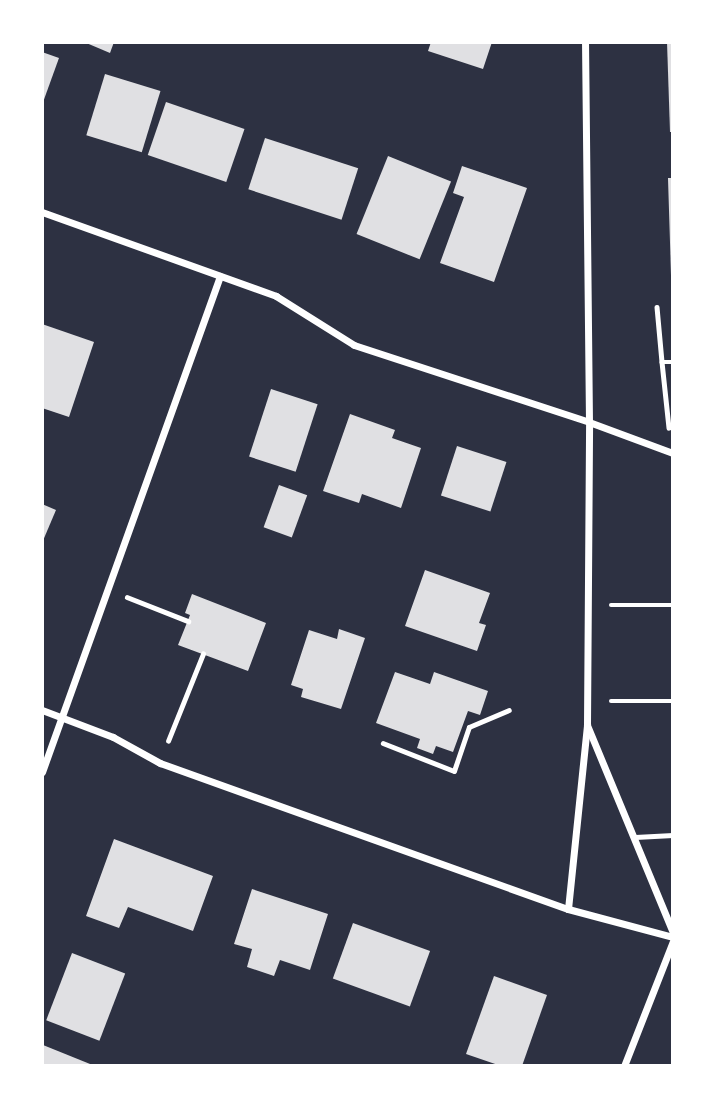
<!DOCTYPE html>
<html>
<head>
<meta charset="utf-8">
<style>
	body { margin:0 }
	#map { position:relative; width:715px; height:1108px; overflow:hidden; background:#2d3142; font-family:"Archivo Narrow",sans-serif }
	div>[style] { position:absolute }
	[style*='--x'] { left:calc(var(--x)*1px); top:calc(var(--y)*1px); width:calc(var(--w)*1px); rotate:calc(var(--a)*1deg) }
	.building>* { inset:0; background:#e0e0e3; transform-origin:0 0 }
	.path>* { height:4.5px; margin:-2.25px; padding:0 2.25px; transform-origin:2.25px; border-radius:2.25px; background:#fff }
	.service>* { height:5px; margin:-2.5px; padding:0 2.5px; transform-origin:2.5px; border-radius:2.5px; background:#fff }
	.minor>* { height:7px; margin:-3.5px; padding:0 3.5px; transform-origin:3.5px; border-radius:3.5px; background:#fff }
	span { translate:-50% -50%; white-space:nowrap; text-align:center; line-height:1.15; -webkit-text-stroke:5px #fff; paint-order:stroke }
	.frame { position:absolute; inset:0; border:44px solid #fff; pointer-events:none }
</style>
</head>
<body>
<div id="map">
	<div class="building">
		<i style="clip-path:polygon(84px 42px,114px 42px,110px 53px)"></i>
		<i style="clip-path:polygon(431px 42px,492px 42px,483px 69px,428px 51px)"></i>
		<i style="clip-path:polygon(667px 42px,673px 42px,673px 132px,670px 132px)"></i>
		<i style="clip-path:polygon(42px 52px,59px 58px,42px 105px)"></i>
		<i style="left:105px;top:74px;width:58px;height:64px;rotate:17deg"></i>
		<i style="left:166px;top:102px;width:83px;height:56px;rotate:19deg"></i>
		<i style="left:265px;top:138px;width:98px;height:54px;rotate:18deg"></i>
		<i style="left:388px;top:156px;width:68px;height:84px;rotate:22deg"></i>
		<i style="clip-path:polygon(462px 166px,527px 188px,494px 282px,440px 263px,464px 197px,453px 193px)"></i>
		<i style="clip-path:polygon(668px 178px,673px 178px,673px 275px,671px 275px)"></i>
		<i style="clip-path:polygon(42px 324px,94px 342px,69px 417px,42px 408px)"></i>
		<i style="left:271px;top:389px;width:49px;height:71px;rotate:18deg"></i>
		<i style="clip-path:polygon(350px 414px,395px 430px,392px 438px,421px 448px,401px 508px,362px 494px,359px 503px,323px 491px)"></i>
		<i style="left:457px;top:446px;width:52px;height:52px;rotate:18deg"></i>
		<i style="left:279px;top:485px;width:30px;height:45px;rotate:20deg"></i>
		<i style="clip-path:polygon(42px 504px,56px 510px,42px 543px)"></i>
		<i style="clip-path:polygon(425px 570px,490px 593px,479px 623px,486px 625px,477px 651px,405px 626px)"></i>
		<i style="clip-path:polygon(192px 594px,266px 623px,248px 671px,178px 645px,190px 615px,185px 613px)"></i>
		<i style="clip-path:polygon(339px 629px,365px 638px,341px 709px,301px 697px,303px 689px,291px 685px,309px 630px,337px 639px)"></i>
		<i style="clip-path:polygon(395px 672px,430px 684px,434px 672px,488px 691px,480px 715px,468px 711px,453px 752px,436px 746px,433px 754px,417px 748px,420px 739px,376px 723px)"></i>
		<i style="clip-path:polygon(114px 839px,213px 876px,193px 931px,128px 907px,119px 928px,86px 916px)"></i>
		<i style="clip-path:polygon(252px 889px,328px 914px,310px 970px,280px 960px,274px 976px,247px 967px,252px 949px,234px 944px)"></i>
		<i style="left:353px;top:923px;width:82px;height:59px;rotate:20deg"></i>
		<i style="left:72px;top:953px;width:57px;height:72px;rotate:21deg"></i>
		<i style="clip-path:polygon(494px 976px,547px 995px,522px 1066px,501px 1066px,466px 1054px)"></i>
		<i style="clip-path:polygon(43px 1045px,95px 1066px,42px 1066px)"></i>
	</div>
	<div class="path">
		<i style="--x:657;--y:307;--w:55;--a:84.8"></i>
		<i style="--x:662;--y:362;--w:10;--a:0"></i>
		<i style="--x:662;--y:362;--w:66;--a:83.9"></i>
		<i style="--x:127;--y:597;--w:66;--a:21.5"></i>
		<i style="--x:611;--y:605;--w:62;--a:0"></i>
		<i style="--x:611;--y:701;--w:62;--a:0"></i>
		<i style="--x:168;--y:741;--w:94;--a:-68.1"></i>
		<i style="--x:383;--y:743;--w:76;--a:21.5"></i>
		<i style="--x:454;--y:771;--w:46;--a:-71.2"></i>
		<i style="--x:469;--y:727;--w:43;--a:-23"></i>
	</div>
	<div class="service">
		<i style="--x:635;--y:837;--w:38;--a:-3"></i>
	</div>
	<div class="minor">
		<i style="--x:42;--y:212;--w:249;--a:19.7"></i>
		<i style="--x:276;--y:296;--w:92;--a:32.1"></i>
		<i style="--x:354;--y:345;--w:247;--a:18.1"></i>
		<i style="--x:589;--y:422;--w:90;--a:20.3"></i>
		<i style="--x:42;--y:710;--w:76;--a:20.8"></i>
		<i style="--x:113;--y:737;--w:54;--a:29"></i>
		<i style="--x:160;--y:763;--w:433;--a:19.7"></i>
		<i style="--x:568;--y:909;--w:109;--a:14.9"></i>
		<i style="--x:587;--y:725;--w:225;--a:67.5"></i>
		<i style="--x:42;--y:772;--w:527;--a:-70.26"></i>
		<i style="--x:568;--y:909;--w:186;--a:-84.1"></i>
		<i style="--x:587;--y:724;--w:302;--a:-89.6"></i>
		<i style="--x:589;--y:422;--w:380;--a:-90.6"></i>
		<i style="--x:624;--y:1066;--w:134;--a:-68.6"></i>
	</div>
	<div class="frame"></div>
</div>
</body>
</html>
